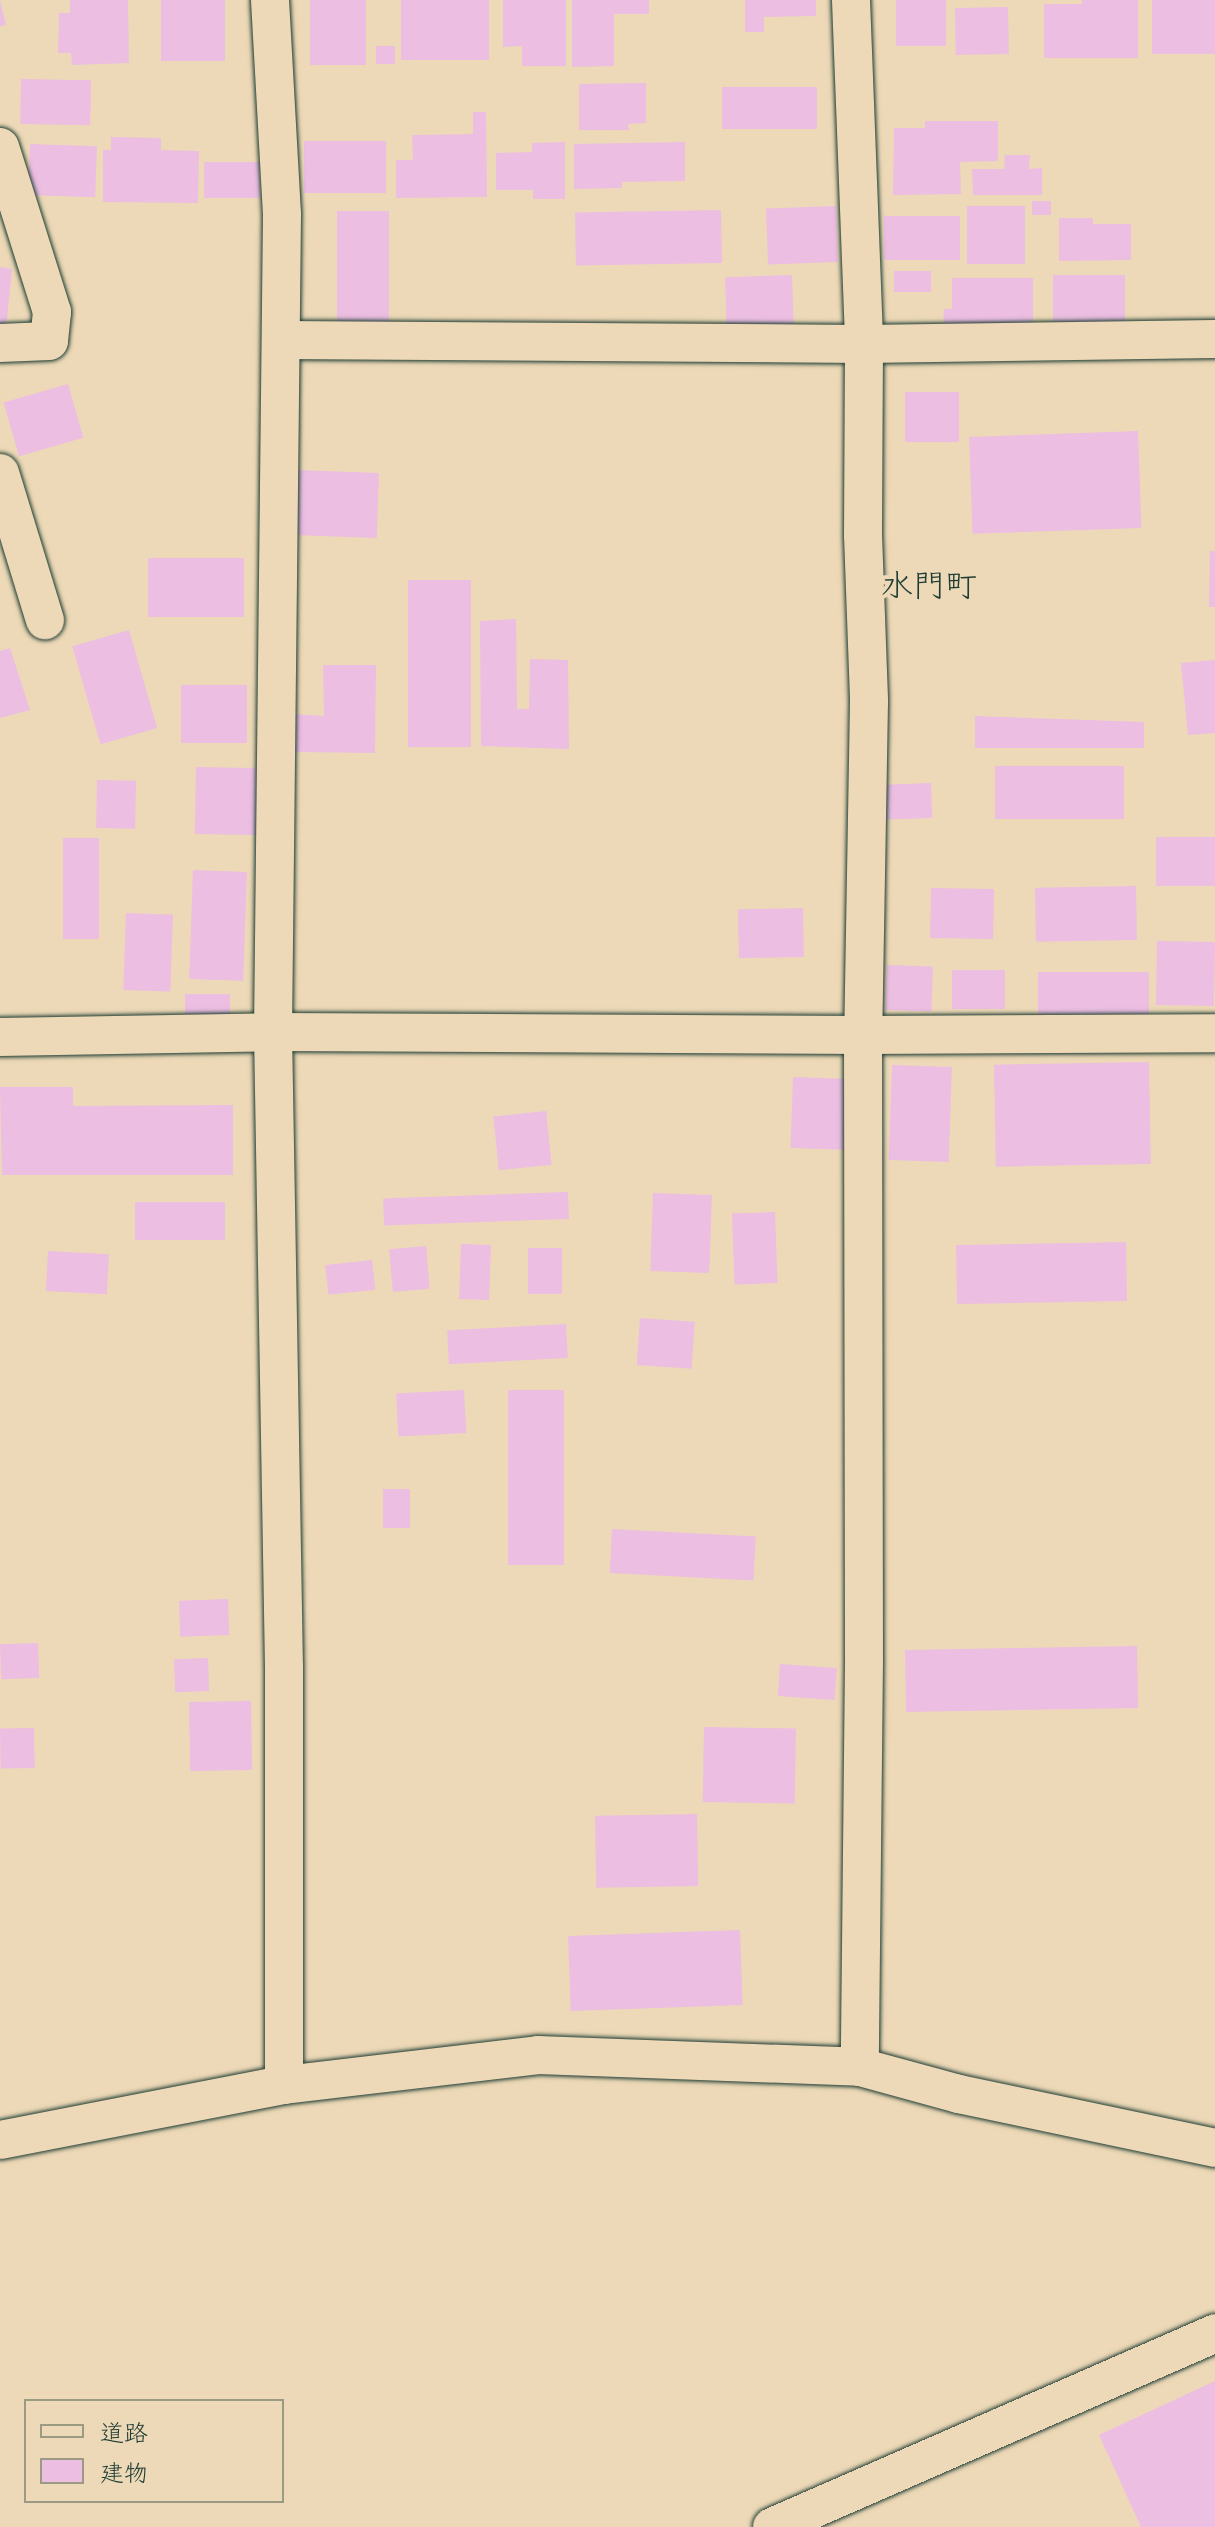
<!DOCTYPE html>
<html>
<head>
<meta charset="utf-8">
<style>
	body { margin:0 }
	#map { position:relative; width:1215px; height:2527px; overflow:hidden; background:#edd9b7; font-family:Mynerve,"Klee One",sans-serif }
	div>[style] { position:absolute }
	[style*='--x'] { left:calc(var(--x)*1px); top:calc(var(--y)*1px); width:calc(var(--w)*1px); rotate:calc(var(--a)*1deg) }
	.building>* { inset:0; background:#ecbee2; transform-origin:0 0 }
	.roads { filter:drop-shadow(0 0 2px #1f3d34) drop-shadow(0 0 2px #1f3d34) }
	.minor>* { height:38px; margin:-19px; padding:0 19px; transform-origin:19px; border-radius:19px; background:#edd9b7 }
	span { translate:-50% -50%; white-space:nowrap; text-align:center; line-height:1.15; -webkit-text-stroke:8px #edd9b7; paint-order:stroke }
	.quarter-label { font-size:32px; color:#1f3d34 }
	.legend { position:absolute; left:24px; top:2399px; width:260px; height:104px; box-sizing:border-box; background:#edd9b7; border:2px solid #9b9b83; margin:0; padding:10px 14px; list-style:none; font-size:24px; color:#1f3d34 }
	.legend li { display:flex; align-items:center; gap:16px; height:40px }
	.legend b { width:40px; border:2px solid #9b9b83 }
</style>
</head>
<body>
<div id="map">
	<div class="building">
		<i style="clip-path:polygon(0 0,6px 25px,0 26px)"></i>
		<i style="clip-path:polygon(70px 0,128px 0,129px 63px,72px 65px,71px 53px,58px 53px,59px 13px,70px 13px)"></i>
		<i style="left:161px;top:0;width:64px;height:61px"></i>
		<i style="left:310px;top:0;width:56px;height:65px"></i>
		<i style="left:401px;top:0;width:88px;height:60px"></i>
		<i style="clip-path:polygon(503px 0,566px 0,566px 66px,522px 66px,522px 46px,503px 47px)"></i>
		<i style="clip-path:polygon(572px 0,649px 0,649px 14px,614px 14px,614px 66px,572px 67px)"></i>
		<i style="clip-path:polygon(745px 0,816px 0,816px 16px,764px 17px,764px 32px,745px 32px)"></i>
		<i style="left:896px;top:0;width:50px;height:46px"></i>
		<i style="clip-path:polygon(1082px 0,1138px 0,1138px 58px,1044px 58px,1044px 4px,1082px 4px)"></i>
		<i style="left:1152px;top:0;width:63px;height:54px"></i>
		<i style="left:1008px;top:7px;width:47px;height:53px;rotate:89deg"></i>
		<i style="left:376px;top:46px;width:19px;height:18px"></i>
		<i style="left:21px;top:79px;width:70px;height:45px;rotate:1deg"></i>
		<i style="clip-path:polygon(646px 83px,646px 123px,628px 124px,629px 130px,579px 130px,579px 84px)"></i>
		<i style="left:817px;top:87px;width:42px;height:95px;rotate:90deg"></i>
		<i style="clip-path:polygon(473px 112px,486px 112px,487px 197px,396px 198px,396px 160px,413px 160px,412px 135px,473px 134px)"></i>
		<i style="clip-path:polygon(925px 121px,998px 121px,998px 161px,960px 162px,961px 194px,893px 195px,894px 128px,925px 128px)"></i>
		<i style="clip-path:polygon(111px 137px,161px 138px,161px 150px,199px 151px,198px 203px,103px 202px,103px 150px,111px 150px)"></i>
		<i style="left:304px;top:141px;width:82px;height:52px"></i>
		<i style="clip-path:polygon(565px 142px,565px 199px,533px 199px,533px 190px,496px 190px,496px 153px,532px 152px,532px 143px)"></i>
		<i style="clip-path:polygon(685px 142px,685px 181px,622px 182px,622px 188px,574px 189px,574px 144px)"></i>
		<i style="left:30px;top:144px;width:67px;height:51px;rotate:2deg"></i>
		<i style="clip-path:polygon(1005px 155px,1030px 155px,1029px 169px,1042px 168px,1042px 195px,973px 195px,972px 169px,1004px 169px)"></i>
		<i style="left:260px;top:162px;width:36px;height:56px;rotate:90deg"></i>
		<i style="left:1032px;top:201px;width:19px;height:14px"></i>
		<i style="left:836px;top:206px;width:56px;height:70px;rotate:88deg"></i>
		<i style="left:967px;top:206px;width:58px;height:58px"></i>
		<i style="left:721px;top:210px;width:53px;height:146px;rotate:89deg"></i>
		<i style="left:337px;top:211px;width:52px;height:116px"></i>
		<i style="left:960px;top:216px;width:44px;height:76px;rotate:90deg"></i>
		<i style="clip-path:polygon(1059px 218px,1093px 218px,1093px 224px,1131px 224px,1131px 260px,1059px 261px)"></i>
		<i style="clip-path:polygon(0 267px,12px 269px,6px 328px,0 328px)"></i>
		<i style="left:894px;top:271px;width:37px;height:21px"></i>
		<i style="left:792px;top:275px;width:49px;height:67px;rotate:88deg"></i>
		<i style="left:1053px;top:275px;width:72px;height:47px"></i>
		<i style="clip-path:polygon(952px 278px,1033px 278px,1033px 329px,943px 330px,944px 309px,952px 309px)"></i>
		<i style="left:68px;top:384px;width:56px;height:67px;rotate:74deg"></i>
		<i style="left:905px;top:392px;width:54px;height:50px"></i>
		<i style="left:1138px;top:431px;width:97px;height:169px;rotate:88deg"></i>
		<i style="left:379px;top:473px;width:65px;height:83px;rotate:92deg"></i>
		<i style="clip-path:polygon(1210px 551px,1215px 551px,1215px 607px,1209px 607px)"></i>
		<i style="left:244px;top:558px;width:59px;height:96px;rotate:90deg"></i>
		<i style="left:471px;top:580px;width:167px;height:63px;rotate:90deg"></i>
		<i style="clip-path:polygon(516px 619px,517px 709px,529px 709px,530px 659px,568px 660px,569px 749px,481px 746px,480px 621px)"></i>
		<i style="left:129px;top:630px;width:102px;height:59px;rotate:74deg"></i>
		<i style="clip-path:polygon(10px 648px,30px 710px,0 718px,0 651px)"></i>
		<i style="clip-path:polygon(1215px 660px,1215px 733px,1188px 735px,1181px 663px)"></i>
		<i style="clip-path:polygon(323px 665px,376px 665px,375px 753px,295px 752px,295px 714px,324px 716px)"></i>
		<i style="left:181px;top:685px;width:66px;height:58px"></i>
		<i style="clip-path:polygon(975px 716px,1144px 722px,1144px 748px,975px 748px)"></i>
		<i style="left:1124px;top:766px;width:53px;height:129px;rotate:90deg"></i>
		<i style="left:196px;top:767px;width:63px;height:67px;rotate:1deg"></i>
		<i style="left:97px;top:780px;width:39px;height:48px;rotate:1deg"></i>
		<i style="left:931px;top:783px;width:35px;height:47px;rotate:88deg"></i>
		<i style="left:1156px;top:837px;width:59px;height:49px"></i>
		<i style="left:63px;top:838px;width:36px;height:101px"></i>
		<i style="left:193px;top:870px;width:54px;height:109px;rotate:2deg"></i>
		<i style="left:1136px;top:886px;width:54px;height:101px;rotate:89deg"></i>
		<i style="left:994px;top:889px;width:50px;height:63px;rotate:91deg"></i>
		<i style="left:803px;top:908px;width:49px;height:65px;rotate:89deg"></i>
		<i style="left:126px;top:913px;width:47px;height:77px;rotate:2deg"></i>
		<i style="left:1157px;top:941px;width:58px;height:64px;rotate:1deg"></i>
		<i style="left:887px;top:965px;width:46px;height:45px;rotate:2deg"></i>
		<i style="left:952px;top:970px;width:53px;height:39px"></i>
		<i style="left:1149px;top:972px;width:42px;height:111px;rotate:90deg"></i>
		<i style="left:185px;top:994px;width:45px;height:33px"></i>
		<i style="left:1149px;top:1062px;width:102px;height:155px;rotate:89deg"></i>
		<i style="left:892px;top:1065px;width:60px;height:95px;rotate:2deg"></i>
		<i style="left:793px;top:1077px;width:58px;height:71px;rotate:2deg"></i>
		<i style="clip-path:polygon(0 1087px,73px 1087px,73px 1106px,233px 1105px,233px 1175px,2px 1175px)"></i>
		<i style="left:546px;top:1111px;width:54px;height:53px;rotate:84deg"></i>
		<i style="left:568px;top:1192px;width:27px;height:185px;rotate:88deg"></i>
		<i style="left:653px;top:1193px;width:59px;height:78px;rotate:2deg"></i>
		<i style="left:225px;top:1202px;width:38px;height:90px;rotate:90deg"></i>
		<i style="left:775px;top:1212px;width:71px;height:43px;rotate:88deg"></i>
		<i style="left:1126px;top:1242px;width:59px;height:170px;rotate:89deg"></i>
		<i style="left:461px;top:1244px;width:30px;height:55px;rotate:2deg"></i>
		<i style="left:426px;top:1246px;width:43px;height:37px;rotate:85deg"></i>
		<i style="left:528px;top:1248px;width:34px;height:46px"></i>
		<i style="left:48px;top:1251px;width:61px;height:40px;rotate:3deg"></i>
		<i style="left:372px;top:1260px;width:30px;height:47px;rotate:84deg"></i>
		<i style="left:640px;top:1318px;width:55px;height:47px;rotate:4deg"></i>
		<i style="left:566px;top:1324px;width:34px;height:119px;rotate:87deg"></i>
		<i style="left:464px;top:1390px;width:43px;height:68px;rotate:87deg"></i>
		<i style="left:508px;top:1390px;width:56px;height:175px"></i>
		<i style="left:383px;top:1489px;width:27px;height:39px"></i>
		<i style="left:612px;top:1529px;width:144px;height:44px;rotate:3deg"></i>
		<i style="left:228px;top:1599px;width:36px;height:49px;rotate:88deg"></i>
		<i style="left:38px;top:1643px;width:35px;height:38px;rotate:88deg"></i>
		<i style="left:1137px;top:1646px;width:62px;height:232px;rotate:89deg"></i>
		<i style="left:208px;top:1658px;width:33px;height:34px;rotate:88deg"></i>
		<i style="left:780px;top:1664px;width:57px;height:32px;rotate:4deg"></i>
		<i style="left:251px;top:1701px;width:69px;height:62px;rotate:89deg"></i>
		<i style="left:704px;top:1727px;width:92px;height:75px;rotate:1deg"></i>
		<i style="left:34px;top:1728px;width:40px;height:34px;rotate:89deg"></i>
		<i style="left:697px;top:1814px;width:72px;height:102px;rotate:89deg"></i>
		<i style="left:740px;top:1930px;width:75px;height:172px;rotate:88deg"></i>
		<i style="clip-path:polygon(1215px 2381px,1215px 2527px,1141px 2527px,1099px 2435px)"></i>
	</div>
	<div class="roads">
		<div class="minor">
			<i style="--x:270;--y:0;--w:214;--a:86.8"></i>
			<i style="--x:282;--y:214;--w:818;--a:90.63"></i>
			<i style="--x:273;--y:1032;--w:635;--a:89.01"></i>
			<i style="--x:284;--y:1667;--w:418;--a:90"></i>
			<i style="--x:284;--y:2085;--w:256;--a:-6.7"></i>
			<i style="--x:538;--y:2055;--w:322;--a:2.1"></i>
			<i style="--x:860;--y:2067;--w:103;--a:15.3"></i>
			<i style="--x:959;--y:2094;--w:262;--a:11.9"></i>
			<i style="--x:851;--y:0;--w:344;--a:87.8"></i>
			<i style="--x:864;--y:344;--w:191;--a:90.3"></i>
			<i style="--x:863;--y:535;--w:167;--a:87.9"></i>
			<i style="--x:869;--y:702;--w:333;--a:91"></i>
			<i style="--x:863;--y:1035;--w:625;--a:89.91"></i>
			<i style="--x:864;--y:1660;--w:407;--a:90.6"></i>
			<i style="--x:0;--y:147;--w:173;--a:72.5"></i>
			<i style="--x:52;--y:312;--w:29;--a:96"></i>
			<i style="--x:49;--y:341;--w:49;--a:177.7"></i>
			<i style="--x:281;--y:340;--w:583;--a:0.39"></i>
			<i style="--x:864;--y:344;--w:351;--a:-0.8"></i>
			<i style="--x:0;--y:473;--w:154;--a:73"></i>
			<i style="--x:0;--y:1037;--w:273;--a:-1"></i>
			<i style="--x:273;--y:1032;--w:590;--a:0.29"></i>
			<i style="--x:863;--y:1035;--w:352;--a:-0.3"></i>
			<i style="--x:0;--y:2140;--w:289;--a:-11"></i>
			<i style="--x:772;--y:2527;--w:484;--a:-23.6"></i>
		</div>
	</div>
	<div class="quarter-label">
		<span style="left:929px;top:587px">水門町</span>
	</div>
	<ul class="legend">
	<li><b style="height:10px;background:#edd9b7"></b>道路</li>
	<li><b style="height:22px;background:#ecbee2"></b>建物</li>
	</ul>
</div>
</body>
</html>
